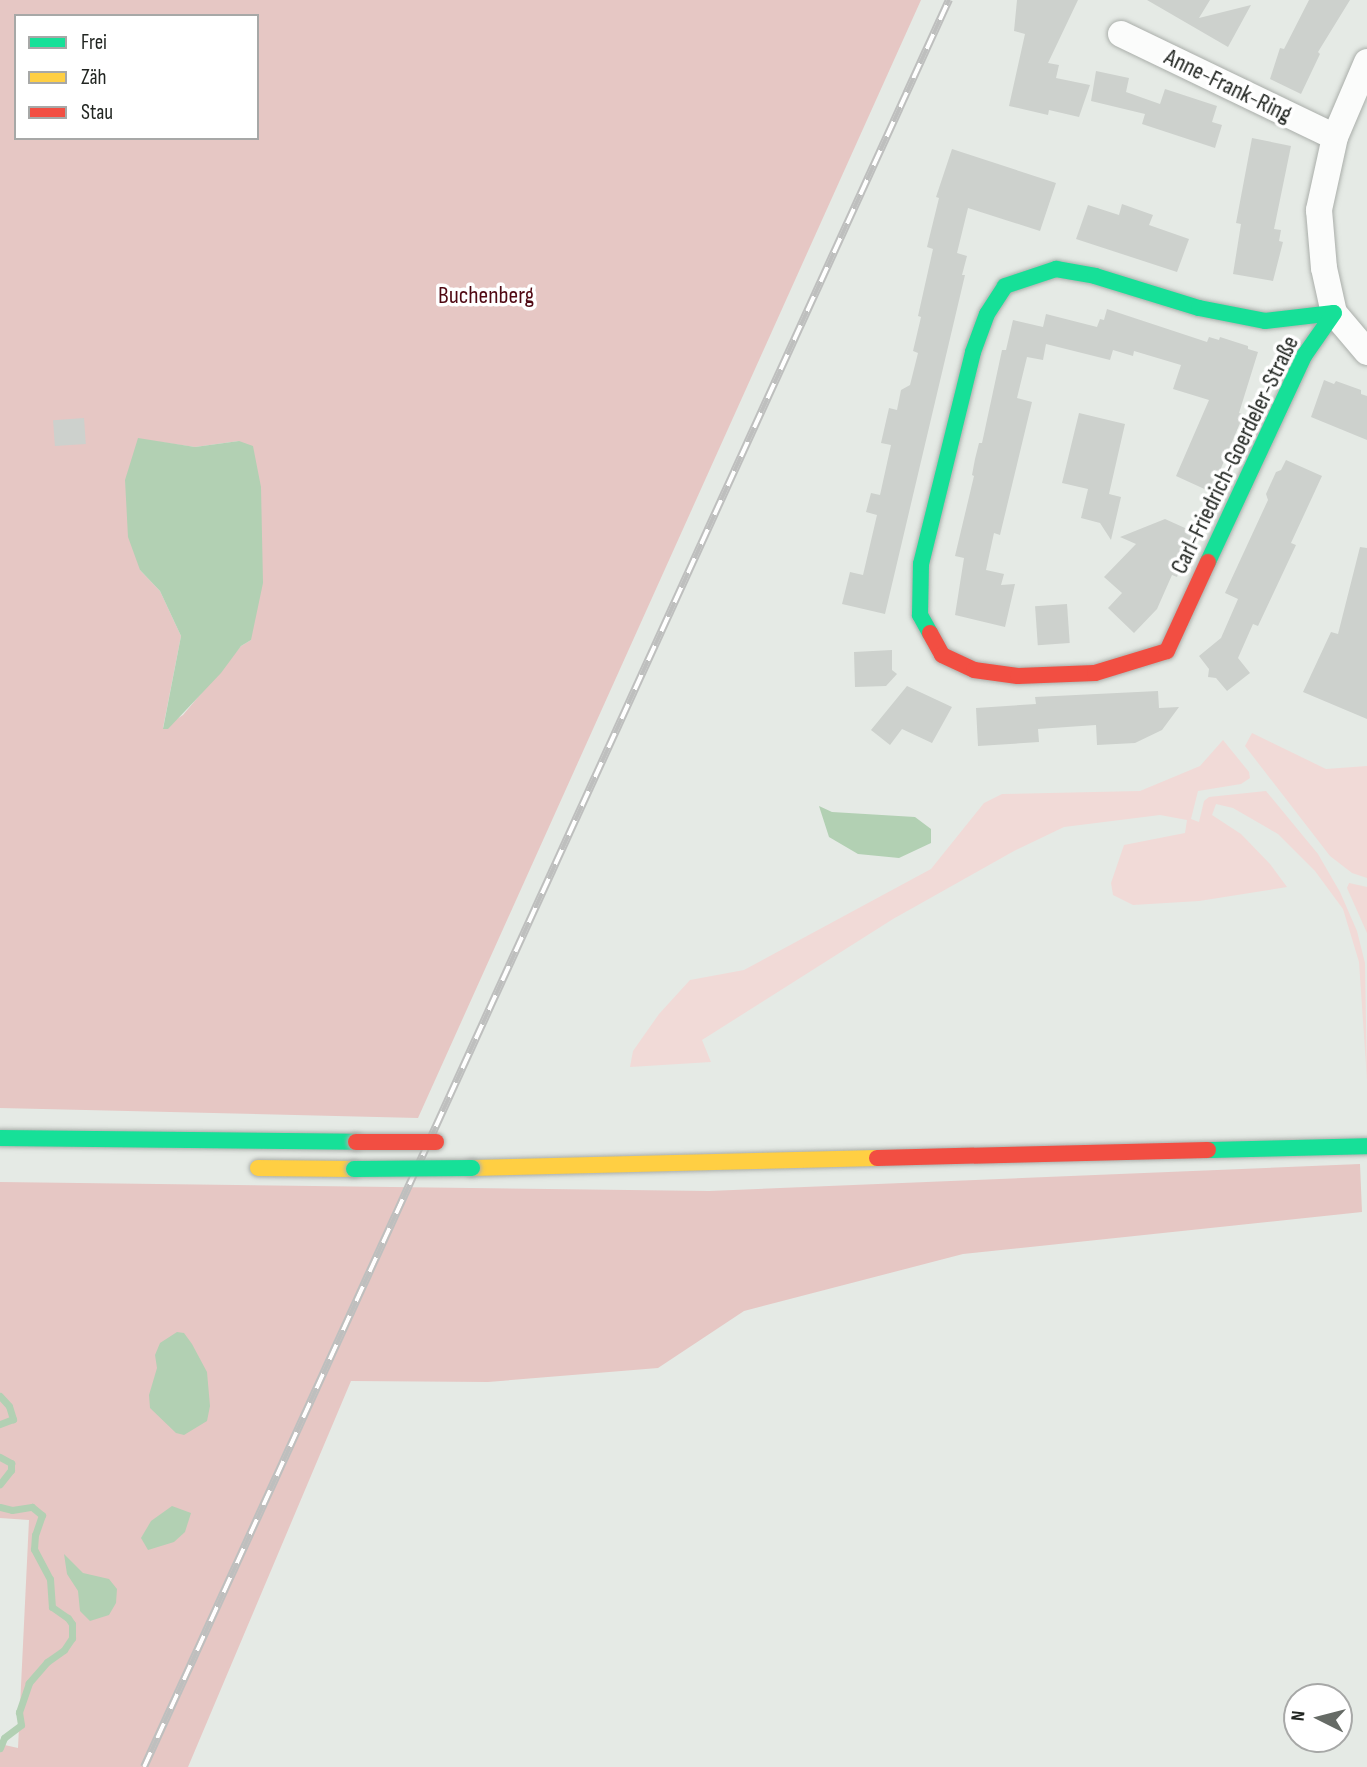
<!DOCTYPE html>
<html>
<head>
<meta charset="utf-8">
<style>
	body { margin:0 }
	#map { position:relative; width:1367px; height:1767px; overflow:hidden; background:#e5eae5; font-family:"Sofia Sans Condensed",sans-serif }
	div>[style] { position:absolute }
	[style*='--x'] { left:calc(var(--x)*1px); top:calc(var(--y)*1px); width:calc(var(--w)*1px); rotate:calc(var(--a)*1deg) }
	.green>* { inset:0; background:#f1dad7 }
	.forest>* { inset:0; background:#e6c7c4 }
	.water>* { inset:0; background:#b2d0b3 }
	.stream>* { height:7px; margin:-3.5px; padding:0 3.5px; transform-origin:3.5px; border-radius:3.5px; background:#b2d0b3 }
	.building>* { inset:0; background:#cdd1cd; transform-origin:0 0 }
	.roads { filter:drop-shadow(0 0 2px #aaaeaa) drop-shadow(0 0 2px #aaaeaa) }
	.street>* { height:26px; margin:-13px; padding:0 13px; transform-origin:13px; border-radius:13px; background:#fbfcfb }
	.fast>* { height:16px; margin:-8px; padding:0 8px; transform-origin:8px; border-radius:8px; background:#16e098 }
	.slow>* { height:16px; margin:-8px; padding:0 8px; transform-origin:8px; border-radius:8px; background:#ffcf43 }
	.jam>* { height:16px; margin:-8px; padding:0 8px; transform-origin:8px; border-radius:8px; background:#f24e42 }
	.rail>* { height:8px; margin-top:-4px; transform-origin:0; background:repeating-linear-gradient(90deg,#fff 0 16px,#bebfbe 0 32px); box-sizing:border-box; border-block:2px solid #bebfbe }
	.bridges { filter:drop-shadow(0 0 2px #aaaeaa) drop-shadow(0 0 2px #aaaeaa) }
	.fast-bridge>* { height:16px; margin:-8px; padding:0 8px; transform-origin:8px; border-radius:8px; background:#16e098 }
	.jam-bridge>* { height:16px; margin:-8px; padding:0 8px; transform-origin:8px; border-radius:8px; background:#f24e42 }
	span { translate:-50% -50%; white-space:nowrap; text-align:center; line-height:1.15; -webkit-text-stroke:7px #fff; paint-order:stroke }
	.street-label { font-size:24px; color:#222622 }
	.park-label { font-size:24px; color:#500913 }
	.legend { position:absolute; left:14px; top:14px; width:245px; height:126px; box-sizing:border-box; background:#fff; border:2px solid #a7a8a7; margin:0; padding:9px 12px; list-style:none; font-size:21px; color:#222622 }
	.legend li { display:flex; align-items:center; gap:14px; height:35px }
	.legend b { width:35px; border:2px solid #a7a8a7 }
	.north { position:absolute; left:1283px; top:1683px; width:70px; height:70px; box-sizing:border-box; background:#fff; border:2px solid #a7a8a7; border-radius:50%; rotate:276deg; font-size:19px; font-weight:700; line-height:28px; text-align:center; color:#222622 }
	.north::after { content:''; display:block; margin:auto; width:24px; height:32px; background:#666b66; clip-path:polygon(50% 0,100% 100%,50% 72%,0 100%) }
</style>
</head>
<body>
<div id="map">
	<div class="green">
		<i style="clip-path:polygon(1252px 733px,1326px 769px,1367px 766px,1367px 878px,1352px 873px,1330px 856px,1245px 746px)"></i>
		<i style="clip-path:polygon(1223px 740px,1249px 772px,1250px 778px,1241px 784px,1198px 791px,1191px 819px,1199px 822px,1204px 801px,1209px 797px,1266px 791px,1318px 854px,1340px 892px,1357px 931px,1365px 963px,1367px 1080px,1359px 962px,1343px 909px,1315px 871px,1278px 834px,1233px 808px,1216px 804px,1212px 815px,1241px 834px,1270px 864px,1287px 887px,1199px 901px,1133px 905px,1113px 895px,1111px 883px,1124px 845px,1185px 833px,1187px 820px,1160px 815px,1064px 827px,1014px 851px,893px 919px,702px 1040px,711px 1062px,630px 1067px,633px 1051px,659px 1014px,690px 980px,744px 970px,931px 869px,984px 803px,1002px 794px,1140px 791px,1200px 766px)"></i>
		<i style="clip-path:polygon(1349px 883px,1367px 887px,1367px 933px,1347px 888px)"></i>
	</div>
	<div class="forest">
		<i style="clip-path:polygon(evenodd,0 0,921px 0,418px 1118px,0 1108px,0 0,16px 16px,257px 16px,257px 138px,16px 138px,16px 16px,0 0,138px 439px,195px 447px,239px 441px,251px 640px,241px 646px,183px 715px,163px 728px,181px 636px,160px 591px,140px 570px,138px 439px)"></i>
		<i style="clip-path:polygon(1360px 1164px,1362px 1212px,963px 1254px,744px 1311px,658px 1368px,488px 1382px,351px 1381px,188px 1767px,0 1767px,0 1744px,18px 1748px,29px 1520px,0 1518px,0 1182px,709px 1191px)"></i>
	</div>
	<div class="water">
		<i style="clip-path:polygon(138px 438px,195px 447px,239px 441px,253px 446px,261px 487px,263px 583px,251px 640px,241px 646px,221px 673px,168px 729px,163px 729px,181px 636px,160px 591px,140px 570px,128px 537px,125px 480px)"></i>
		<i style="clip-path:polygon(819px 806px,832px 812px,915px 817px,931px 829px,931px 843px,899px 858px,858px 854px,829px 837px)"></i>
		<i style="clip-path:polygon(177px 1332px,184px 1333px,192px 1344px,207px 1372px,210px 1406px,207px 1421px,184px 1435px,176px 1433px,150px 1408px,149px 1395px,157px 1368px,155px 1355px,160px 1343px)"></i>
		<i style="clip-path:polygon(172px 1506px,191px 1513px,185px 1532px,174px 1542px,148px 1550px,141px 1538px,151px 1521px)"></i>
		<i style="clip-path:polygon(64px 1554px,83px 1573px,109px 1579px,117px 1589px,116px 1603px,109px 1615px,90px 1621px,80px 1611px,78px 1591px,67px 1574px)"></i>
	</div>
	<div class="stream">
		<i style="--x:0;--y:1396;--w:13;--a:48"></i>
		<i style="--x:9;--y:1406;--w:14;--a:73"></i>
		<i style="--x:13;--y:1419;--w:14;--a:159"></i>
		<i style="--x:0;--y:1457;--w:13;--a:29"></i>
		<i style="--x:11;--y:1463;--w:7;--a:90"></i>
		<i style="--x:11;--y:1470;--w:18;--a:128"></i>
		<i style="--x:0;--y:1507;--w:12;--a:14"></i>
		<i style="--x:12;--y:1510;--w:20;--a:-9"></i>
		<i style="--x:32;--y:1507;--w:13;--a:39"></i>
		<i style="--x:42;--y:1515;--w:21;--a:109"></i>
		<i style="--x:35;--y:1535;--w:14;--a:94"></i>
		<i style="--x:34;--y:1549;--w:34;--a:62"></i>
		<i style="--x:50;--y:1579;--w:28;--a:86"></i>
		<i style="--x:52;--y:1607;--w:19;--a:35"></i>
		<i style="--x:68;--y:1618;--w:7;--a:56"></i>
		<i style="--x:72;--y:1624;--w:14;--a:90"></i>
		<i style="--x:72;--y:1638;--w:14;--a:124"></i>
		<i style="--x:64;--y:1650;--w:21;--a:145"></i>
		<i style="--x:47;--y:1662;--w:28;--a:131"></i>
		<i style="--x:29;--y:1683;--w:31;--a:109"></i>
		<i style="--x:19;--y:1712;--w:13;--a:81"></i>
		<i style="--x:21;--y:1725;--w:21;--a:143"></i>
		<i style="--x:4;--y:1738;--w:11;--a:112"></i>
	</div>
	<div class="building">
		<i style="clip-path:polygon(1017px 0,1078px 0,1048px 63px,1059px 65px,1056px 78px,1090px 85px,1079px 117px,1049px 110px,1048px 115px,1009px 106px,1025px 34px,1014px 31px)"></i>
		<i style="clip-path:polygon(1147px 0,1210px 0,1199px 18px,1251px 5px,1228px 47px)"></i>
		<i style="clip-path:polygon(1309px 0,1350px 0,1318px 52px,1320px 54px,1301px 94px,1270px 79px,1280px 48px,1284px 49px)"></i>
		<i style="clip-path:polygon(1096px 71px,1129px 78px,1126px 92px,1160px 104px,1165px 89px,1217px 106px,1212px 122px,1222px 125px,1215px 148px,1142px 124px,1145px 114px,1091px 101px)"></i>
		<i style="clip-path:polygon(1252px 138px,1291px 146px,1274px 229px,1281px 230px,1279px 241px,1283px 242px,1273px 281px,1233px 274px,1241px 224px,1236px 223px)"></i>
		<i style="clip-path:polygon(952px 149px,1056px 183px,1040px 231px,968px 208px,957px 253px,967px 256px,962px 275px,965px 275px,885px 614px,842px 604px,850px 572px,863px 575px,877px 515px,866px 512px,871px 493px,880px 495px,891px 445px,881px 443px,889px 408px,897px 410px,901px 390px,910px 385px,918px 353px,913px 351px,921px 317px,918px 316px,933px 249px,927px 247px,939px 198px,936px 197px)"></i>
		<i style="clip-path:polygon(1122px 204px,1153px 215px,1149px 225px,1189px 239px,1177px 272px,1076px 239px,1088px 205px,1119px 215px)"></i>
		<i style="clip-path:polygon(1107px 309px,1207px 342px,1209px 337px,1219px 340px,1220px 337px,1248px 346px,1248px 349px,1258px 352px,1239px 413px,1242px 414px,1240px 423px,1211px 492px,1176px 476px,1209px 400px,1173px 389px,1181px 365px,1134px 351px,1133px 356px,1113px 350px,1110px 360px,1046px 344px,1043px 360px,1027px 357px,1017px 398px,1032px 402px,1000px 535px,994px 533px,986px 570px,1004px 574px,1001px 585px,1015px 584px,1005px 627px,955px 615px,964px 558px,955px 556px,974px 476px,972px 475px,975px 459px,979px 443px,982px 443px,1002px 350px,1006px 350px,1013px 320px,1043px 327px,1046px 314px,1097px 327px,1100px 319px,1104px 320px)"></i>
		<i style="clip-path:polygon(1324px 380px,1334px 384px,1336px 381px,1361px 390px,1361px 394px,1367px 396px,1367px 440px,1311px 417px)"></i>
		<i style="clip-path:polygon(1079px 413px,1125px 424px,1109px 494px,1121px 497px,1111px 540px,1100px 523px,1081px 518px,1088px 489px,1062px 483px)"></i>
		<i style="left:84px;top:418px;width:26px;height:31px;rotate:86deg"></i>
		<i style="clip-path:polygon(1286px 460px,1322px 476px,1291px 543px,1296px 545px,1258px 626px,1253px 624px,1238px 658px,1250px 673px,1227px 691px,1216px 678px,1208px 677px,1209px 669px,1199px 656px,1221px 638px,1238px 599px,1225px 593px,1268px 500px,1266px 494px,1276px 472px,1281px 470px)"></i>
		<i style="clip-path:polygon(1165px 519px,1196px 533px,1177px 577px,1172px 575px,1157px 609px,1134px 633px,1108px 608px,1122px 593px,1104px 577px,1136px 544px,1120px 537px)"></i>
		<i style="clip-path:polygon(1360px 547px,1367px 548px,1367px 719px,1303px 692px,1331px 632px,1338px 634px)"></i>
		<i style="left:1067px;top:604px;width:39px;height:32px;rotate:86deg"></i>
		<i style="clip-path:polygon(892px 650px,892px 670px,897px 674px,886px 686px,855px 687px,854px 652px)"></i>
		<i style="clip-path:polygon(907px 686px,952px 707px,932px 743px,902px 729px,890px 745px,871px 730px)"></i>
		<i style="clip-path:polygon(1158px 691px,1159px 708px,1179px 707px,1162px 730px,1135px 743px,1097px 745px,1096px 725px,1038px 729px,1039px 742px,978px 746px,976px 708px,1036px 704px,1035px 697px)"></i>
	</div>
	<div class="roads">
		<div class="street">
			<i style="--x:1121;--y:34;--w:237;--a:25.7"></i>
			<i style="--x:1367;--y:62;--w:82;--a:113.1"></i>
			<i style="--x:1335;--y:137;--w:75;--a:102.4"></i>
			<i style="--x:1319;--y:210;--w:58;--a:85.1"></i>
			<i style="--x:1324;--y:268;--w:46;--a:77.5"></i>
			<i style="--x:1334;--y:313;--w:51;--a:49.8"></i>
		</div>
		<div class="fast">
			<i style="--x:1056;--y:269;--w:40;--a:10"></i>
			<i style="--x:1095;--y:276;--w:109;--a:17.1"></i>
			<i style="--x:1199;--y:308;--w:67;--a:11.1"></i>
			<i style="--x:1265;--y:321;--w:69;--a:-6.6"></i>
			<i style="--x:1334;--y:313;--w:52;--a:124.9"></i>
			<i style="--x:1304;--y:356;--w:227;--a:115"></i>
			<i style="--x:930;--y:633;--w:21;--a:-119"></i>
			<i style="--x:920;--y:615;--w:51;--a:-88.9"></i>
			<i style="--x:921;--y:564;--w:218;--a:-76.2"></i>
			<i style="--x:973;--y:352;--w:40;--a:-69.8"></i>
			<i style="--x:987;--y:314;--w:33;--a:-57"></i>
			<i style="--x:1005;--y:286;--w:54;--a:-18.4"></i>
			<i style="--x:0;--y:1138;--w:356;--a:0.6"></i>
			<i style="--x:1208;--y:1150;--w:159;--a:-1.4"></i>
		</div>
		<div class="slow">
			<i style="--x:258;--y:1168;--w:96;--a:0.6"></i>
			<i style="--x:472;--y:1168;--w:405;--a:-1.4"></i>
		</div>
		<div class="jam">
			<i style="--x:930;--y:633;--w:25;--a:61"></i>
			<i style="--x:942;--y:655;--w:35;--a:25"></i>
			<i style="--x:974;--y:670;--w:44;--a:7.8"></i>
			<i style="--x:1018;--y:676;--w:77;--a:-2.2"></i>
			<i style="--x:1095;--y:673;--w:75;--a:-17"></i>
			<i style="--x:1167;--y:651;--w:98;--a:-65.3"></i>
			<i style="--x:877;--y:1158;--w:331;--a:-1.4"></i>
		</div>
	</div>
	<div class="rail">
		<i style="--x:144;--y:1767;--w:1942;--a:-65.51"></i>
	</div>
	<div class="bridges">
		<div class="fast-bridge">
			<i style="--x:354;--y:1169;--w:118;--a:-0.5"></i>
		</div>
		<div class="jam-bridge">
			<i style="--x:356;--y:1142;--w:80;--a:0"></i>
		</div>
	</div>
	<div class="street-label">
		<span style="left:1228px;top:86px;rotate:26deg">Anne-Frank-Ring</span>
		<span style="left:1235px;top:455px;rotate:-64deg">Carl-Friedrich-Goerdeler-Straße</span>
	</div>
	<div class="park-label">
		<span style="left:486px;top:296px">Buchenberg</span>
	</div>
	<ul class="legend">
	<li><b style="height:9px;background:#16e098"></b>Frei</li>
	<li><b style="height:9px;background:#ffcf43"></b>Zäh</li>
	<li><b style="height:9px;background:#f24e42"></b>Stau</li>
	</ul>
	<div class="north">N</div>
</div>
</body>
</html>
